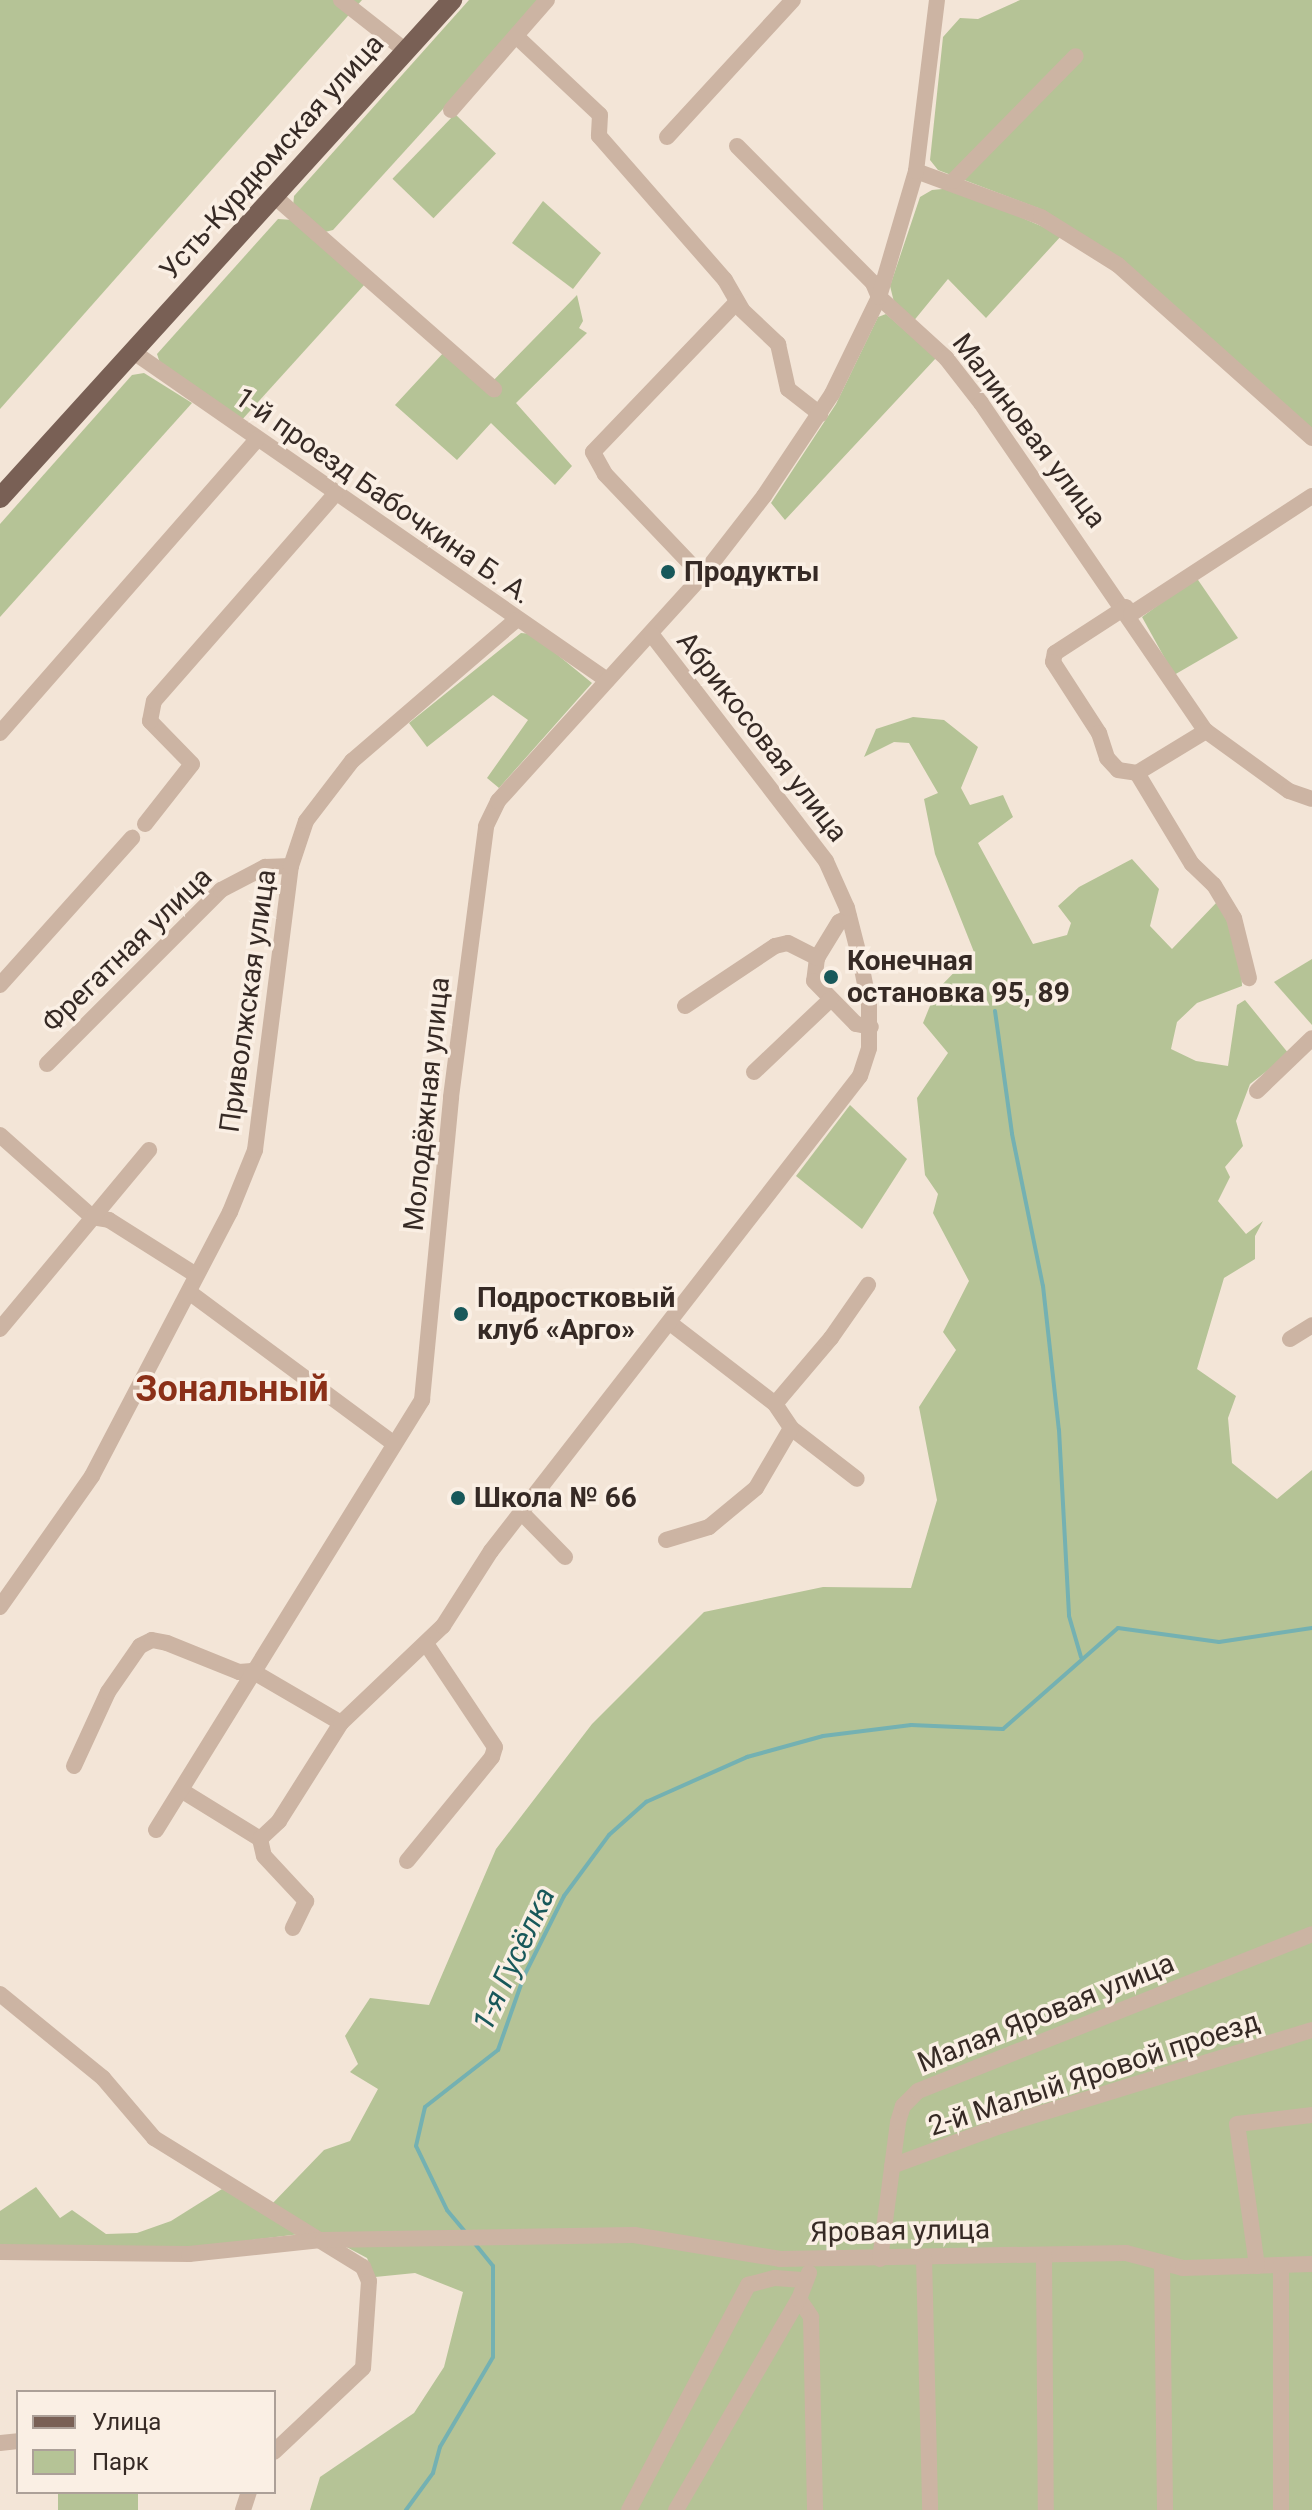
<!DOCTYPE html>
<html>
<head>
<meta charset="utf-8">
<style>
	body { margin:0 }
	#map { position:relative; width:1312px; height:2510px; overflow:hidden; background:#f3e5d7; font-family:Roboto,sans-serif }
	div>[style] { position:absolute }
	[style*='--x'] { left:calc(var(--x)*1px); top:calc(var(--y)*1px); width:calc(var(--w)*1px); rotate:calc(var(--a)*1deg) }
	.green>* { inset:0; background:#b5c396; transform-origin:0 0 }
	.stream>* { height:4px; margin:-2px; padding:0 2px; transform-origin:2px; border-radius:2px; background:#74b1b2 }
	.minor>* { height:16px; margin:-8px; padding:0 8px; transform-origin:8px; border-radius:8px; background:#ccb4a3 }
	.major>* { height:20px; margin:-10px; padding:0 10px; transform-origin:10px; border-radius:10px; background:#796055 }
	.dots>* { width:22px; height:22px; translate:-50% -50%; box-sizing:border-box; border:4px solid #faefe4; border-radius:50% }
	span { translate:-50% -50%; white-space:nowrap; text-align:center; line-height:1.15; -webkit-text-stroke:7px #faefe4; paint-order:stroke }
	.street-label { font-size:28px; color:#362a25 }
	.poi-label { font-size:28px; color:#362a25; font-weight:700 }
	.left { translate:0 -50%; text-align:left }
	.water-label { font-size:30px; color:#18585a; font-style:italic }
	.district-label { font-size:36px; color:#8b3018; font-weight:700 }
	.legend { position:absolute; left:16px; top:2390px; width:260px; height:104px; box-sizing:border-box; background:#faefe4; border:2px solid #aca098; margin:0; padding:10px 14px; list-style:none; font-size:24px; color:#362a25 }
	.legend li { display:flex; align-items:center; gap:16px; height:40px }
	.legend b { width:40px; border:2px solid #aca098 }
</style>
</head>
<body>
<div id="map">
	<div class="green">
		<i style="clip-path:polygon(0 0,362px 0,0 409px)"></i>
		<i style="clip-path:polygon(469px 0,542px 0,333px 230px,317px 234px,293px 207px,294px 196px)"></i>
		<i style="clip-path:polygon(1020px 0,1312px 0,1312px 429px,1038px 208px,938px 170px,930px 160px,943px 37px,960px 18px,978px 19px)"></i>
		<i style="left:455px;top:114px;width:57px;height:90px;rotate:44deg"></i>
		<i style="clip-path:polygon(953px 188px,1062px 235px,986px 318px,948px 279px,912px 323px,895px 306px,890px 286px,920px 197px,932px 190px)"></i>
		<i style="clip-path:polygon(543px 201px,601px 253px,573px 289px,512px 243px)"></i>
		<i style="clip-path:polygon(278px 219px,293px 220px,365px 284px,240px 422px,160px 363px,157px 354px)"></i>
		<i style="clip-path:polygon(577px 295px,583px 321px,579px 328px,587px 333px,516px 403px,572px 466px,555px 485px,491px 423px,457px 460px,395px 405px,445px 351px,486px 388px)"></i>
		<i style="clip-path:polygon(886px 314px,936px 358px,785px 520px,771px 503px,836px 404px,878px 317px)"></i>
		<i style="clip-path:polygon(144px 373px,192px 403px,0 617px,0 524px,132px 375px)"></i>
		<i style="clip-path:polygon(1196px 577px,1238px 638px,1174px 675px,1142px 617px)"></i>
		<i style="clip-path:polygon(521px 633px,532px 634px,592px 683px,499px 788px,487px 778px,528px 720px,493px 695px,427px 747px,409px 723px)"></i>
		<i style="clip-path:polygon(913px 717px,944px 720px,978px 747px,961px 788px,970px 805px,1003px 795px,1013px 817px,978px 843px,1033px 944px,1067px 935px,1071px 923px,1058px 906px,1079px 887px,1132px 859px,1159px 889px,1150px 926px,1172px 949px,1217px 902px,1240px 944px,1242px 986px,1197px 1003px,1177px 1022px,1171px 1049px,1196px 1061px,1228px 1066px,1237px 1005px,1245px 1000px,1289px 1054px,1250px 1084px,1236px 1121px,1243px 1146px,1225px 1167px,1230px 1177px,1218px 1201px,1246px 1234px,1263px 1221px,1255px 1236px,1255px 1259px,1224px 1278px,1197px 1369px,1236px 1396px,1228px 1418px,1232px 1463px,1277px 1499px,1312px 1470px,1312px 2510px,310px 2510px,320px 2477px,414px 2413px,444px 2367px,463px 2292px,415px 2273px,375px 2277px,367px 2258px,270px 2206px,324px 2150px,350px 2141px,378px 2089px,350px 2072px,358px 2064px,345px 2036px,370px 1998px,429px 2005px,496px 1849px,592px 1724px,704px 1612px,823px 1587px,911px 1588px,937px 1500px,919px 1407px,956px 1350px,943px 1332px,969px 1281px,933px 1213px,938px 1194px,925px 1175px,917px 1098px,948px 1053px,923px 1023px,936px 991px,974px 952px,935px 854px,924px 799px,938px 793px,909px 743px,894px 742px,864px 757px,876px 729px)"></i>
		<i style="clip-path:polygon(1312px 959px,1312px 1025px,1274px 982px)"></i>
		<i style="clip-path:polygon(850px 1105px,907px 1159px,862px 1229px,796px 1176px)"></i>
		<i style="clip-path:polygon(36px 2187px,60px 2218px,72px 2210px,106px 2234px,137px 2233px,171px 2221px,222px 2189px,300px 2234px,190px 2248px,0 2245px,0 2211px)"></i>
		<i style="left:58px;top:2492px;width:80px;height:18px"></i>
	</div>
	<div class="stream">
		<i style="--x:995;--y:1011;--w:124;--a:82.1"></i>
		<i style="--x:1012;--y:1134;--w:155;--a:78.5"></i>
		<i style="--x:1043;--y:1286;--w:145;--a:83.7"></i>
		<i style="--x:1059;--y:1430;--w:186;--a:86.9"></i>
		<i style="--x:1069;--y:1616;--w:43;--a:73.7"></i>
		<i style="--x:467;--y:2234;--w:31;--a:-130"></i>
		<i style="--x:447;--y:2210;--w:71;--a:-115.8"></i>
		<i style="--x:416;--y:2146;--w:40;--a:-77"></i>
		<i style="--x:425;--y:2107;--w:93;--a:-38"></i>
		<i style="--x:498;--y:2050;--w:78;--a:-70.6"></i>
		<i style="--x:524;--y:1976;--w:89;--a:-63.4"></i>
		<i style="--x:564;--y:1896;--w:76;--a:-53.6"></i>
		<i style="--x:609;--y:1835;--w:50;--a:-41.7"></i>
		<i style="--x:646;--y:1802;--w:111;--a:-24"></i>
		<i style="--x:747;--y:1757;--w:79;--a:-15.4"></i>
		<i style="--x:823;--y:1736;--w:89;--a:-7.1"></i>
		<i style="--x:911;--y:1725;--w:92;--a:2.5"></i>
		<i style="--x:1003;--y:1729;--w:153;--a:-41.3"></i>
		<i style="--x:1118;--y:1628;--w:102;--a:7.9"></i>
		<i style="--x:1219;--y:1642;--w:94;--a:-8.6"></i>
		<i style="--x:406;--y:2510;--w:46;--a:-53.9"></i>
		<i style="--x:433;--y:2473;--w:27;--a:-75"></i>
		<i style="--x:440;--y:2447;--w:104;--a:-59.5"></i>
		<i style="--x:493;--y:2357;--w:91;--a:-90"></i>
		<i style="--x:493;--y:2266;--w:28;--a:-129"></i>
	</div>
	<div class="minor">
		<i style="--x:341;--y:0;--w:83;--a:38.1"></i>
		<i style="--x:516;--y:36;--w:115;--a:43.2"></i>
		<i style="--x:600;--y:115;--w:21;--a:93"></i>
		<i style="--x:599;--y:136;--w:191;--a:48.8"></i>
		<i style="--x:725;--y:280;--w:34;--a:60"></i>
		<i style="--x:742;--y:310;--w:50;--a:43.4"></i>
		<i style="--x:778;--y:344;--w:46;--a:77.5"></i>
		<i style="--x:788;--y:389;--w:41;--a:38"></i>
		<i style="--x:451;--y:110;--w:146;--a:-48.9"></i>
		<i style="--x:667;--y:137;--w:186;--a:-47.4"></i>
		<i style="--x:737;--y:146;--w:193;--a:45.2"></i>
		<i style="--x:873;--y:283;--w:15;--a:67"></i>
		<i style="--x:879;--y:297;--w:91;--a:42.3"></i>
		<i style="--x:946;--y:358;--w:57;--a:52.1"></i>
		<i style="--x:981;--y:403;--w:398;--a:55.6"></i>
		<i style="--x:1206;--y:731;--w:102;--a:35.9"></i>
		<i style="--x:1289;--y:791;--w:24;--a:19"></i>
		<i style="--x:916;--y:171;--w:133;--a:20.2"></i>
		<i style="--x:1041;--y:217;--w:91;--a:31.9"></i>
		<i style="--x:1118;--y:265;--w:260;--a:41.7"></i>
		<i style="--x:953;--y:181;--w:175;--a:-45.5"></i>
		<i style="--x:274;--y:196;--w:293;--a:41.3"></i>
		<i style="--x:132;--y:351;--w:578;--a:34.71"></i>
		<i style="--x:702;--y:576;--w:141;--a:-133.6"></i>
		<i style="--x:605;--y:474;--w:25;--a:-119"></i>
		<i style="--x:593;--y:452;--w:207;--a:-46.2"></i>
		<i style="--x:1126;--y:607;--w:85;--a:147.1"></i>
		<i style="--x:1055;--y:653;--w:9;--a:103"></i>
		<i style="--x:1053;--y:662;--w:85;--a:57.1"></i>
		<i style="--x:1099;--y:733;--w:26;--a:72"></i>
		<i style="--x:1107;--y:758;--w:16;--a:47"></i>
		<i style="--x:1118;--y:770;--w:19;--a:9"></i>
		<i style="--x:1137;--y:773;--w:81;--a:-31.3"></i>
		<i style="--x:1131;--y:614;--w:216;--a:-33.1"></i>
		<i style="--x:0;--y:733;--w:390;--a:-48.8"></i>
		<i style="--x:1137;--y:773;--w:106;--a:58.9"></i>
		<i style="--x:1192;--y:864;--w:30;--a:44"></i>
		<i style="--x:1214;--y:885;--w:39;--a:59"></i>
		<i style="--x:1234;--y:918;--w:62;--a:76"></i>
		<i style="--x:145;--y:824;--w:76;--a:-51.9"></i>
		<i style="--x:192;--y:764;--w:60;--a:-134.3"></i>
		<i style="--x:150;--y:721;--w:20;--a:-79"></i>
		<i style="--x:154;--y:701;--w:275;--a:-48.8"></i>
		<i style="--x:849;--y:917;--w:11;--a:153"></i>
		<i style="--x:839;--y:922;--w:42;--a:121.4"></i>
		<i style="--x:817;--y:958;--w:23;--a:97"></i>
		<i style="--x:814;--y:981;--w:60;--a:45.7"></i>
		<i style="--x:856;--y:1024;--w:15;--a:11"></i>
		<i style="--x:0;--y:985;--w:198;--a:-48.1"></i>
		<i style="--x:685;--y:1006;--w:108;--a:-33.7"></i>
		<i style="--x:775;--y:946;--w:13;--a:-13"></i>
		<i style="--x:788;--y:943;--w:33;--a:27"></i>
		<i style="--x:47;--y:1064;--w:246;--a:-45"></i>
		<i style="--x:221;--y:890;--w:50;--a:-27.6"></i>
		<i style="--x:265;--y:867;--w:26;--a:-2"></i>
		<i style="--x:754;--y:1072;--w:105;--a:-43.5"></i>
		<i style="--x:1257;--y:1091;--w:76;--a:-43.9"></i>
		<i style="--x:0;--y:1135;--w:123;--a:41.7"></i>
		<i style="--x:92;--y:1217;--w:17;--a:10"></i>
		<i style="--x:109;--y:1220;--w:103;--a:32.3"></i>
		<i style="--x:189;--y:1292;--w:254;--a:36.5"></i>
		<i style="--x:670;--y:1323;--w:133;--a:37.6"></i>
		<i style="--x:775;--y:1404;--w:29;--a:56"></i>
		<i style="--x:791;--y:1428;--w:83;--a:37.7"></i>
		<i style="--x:0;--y:1329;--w:233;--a:-50.2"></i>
		<i style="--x:1290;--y:1339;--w:26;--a:-32"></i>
		<i style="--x:775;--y:1404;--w:87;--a:-49.7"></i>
		<i style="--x:831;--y:1338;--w:65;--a:-55.1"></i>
		<i style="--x:521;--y:1512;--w:63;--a:45.6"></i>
		<i style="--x:666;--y:1540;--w:45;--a:-16.8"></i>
		<i style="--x:709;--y:1527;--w:61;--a:-39.7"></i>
		<i style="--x:756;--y:1488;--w:69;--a:-59.7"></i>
		<i style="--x:0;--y:1607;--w:160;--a:-54.9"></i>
		<i style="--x:92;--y:1476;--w:298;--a:-62.4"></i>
		<i style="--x:230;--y:1212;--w:67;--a:-68"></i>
		<i style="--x:255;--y:1150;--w:286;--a:-82.8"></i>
		<i style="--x:291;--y:866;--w:47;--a:-71.6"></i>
		<i style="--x:306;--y:821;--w:76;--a:-52.5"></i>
		<i style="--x:352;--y:761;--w:216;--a:-40.7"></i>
		<i style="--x:252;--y:1671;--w:103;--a:30.3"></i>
		<i style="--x:74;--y:1766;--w:81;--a:-65.3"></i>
		<i style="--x:108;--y:1692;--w:56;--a:-55.2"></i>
		<i style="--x:140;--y:1646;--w:13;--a:-27"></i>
		<i style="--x:152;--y:1640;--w:15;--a:11"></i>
		<i style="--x:167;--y:1643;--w:78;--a:21.9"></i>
		<i style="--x:239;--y:1672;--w:13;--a:-4"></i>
		<i style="--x:184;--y:1792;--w:89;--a:31.7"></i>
		<i style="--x:260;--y:1839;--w:17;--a:77"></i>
		<i style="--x:264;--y:1856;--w:62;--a:47"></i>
		<i style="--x:306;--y:1901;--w:30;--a:116"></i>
		<i style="--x:156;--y:1830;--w:506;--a:-58.26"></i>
		<i style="--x:422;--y:1400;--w:304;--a:-84.5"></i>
		<i style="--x:451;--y:1097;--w:273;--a:-82.6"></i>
		<i style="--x:486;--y:826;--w:28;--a:-64"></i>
		<i style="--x:498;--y:801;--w:304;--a:-47.8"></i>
		<i style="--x:702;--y:576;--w:101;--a:-52.2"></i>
		<i style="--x:764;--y:496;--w:123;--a:-56.3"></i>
		<i style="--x:832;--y:394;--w:108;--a:-64.1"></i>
		<i style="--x:879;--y:297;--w:131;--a:-73.6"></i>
		<i style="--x:916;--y:171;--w:172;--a:-83"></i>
		<i style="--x:260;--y:1839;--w:26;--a:-43"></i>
		<i style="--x:279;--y:1821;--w:116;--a:-57.7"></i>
		<i style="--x:341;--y:1723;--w:141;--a:-43.6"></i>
		<i style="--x:443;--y:1626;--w:89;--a:-57.4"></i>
		<i style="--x:491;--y:1551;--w:601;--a:-52.16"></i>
		<i style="--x:860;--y:1076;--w:29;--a:-72"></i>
		<i style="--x:869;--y:1048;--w:44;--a:-90"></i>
		<i style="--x:869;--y:1004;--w:46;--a:-101.3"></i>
		<i style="--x:860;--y:959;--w:53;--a:-104.3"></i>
		<i style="--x:847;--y:908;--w:51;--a:-114.1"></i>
		<i style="--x:826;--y:861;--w:287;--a:-127.6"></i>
		<i style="--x:407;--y:1861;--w:134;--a:-50.7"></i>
		<i style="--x:492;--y:1757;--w:10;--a:-73"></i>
		<i style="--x:495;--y:1747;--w:123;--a:-123.7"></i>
		<i style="--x:0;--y:1994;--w:133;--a:39.2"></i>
		<i style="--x:103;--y:2078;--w:79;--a:49.6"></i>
		<i style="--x:154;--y:2138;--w:246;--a:31.7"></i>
		<i style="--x:363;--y:2267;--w:15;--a:67"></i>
		<i style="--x:369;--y:2281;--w:87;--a:93.9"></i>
		<i style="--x:363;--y:2368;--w:122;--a:136.7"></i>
		<i style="--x:892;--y:2166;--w:118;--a:-20.3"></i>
		<i style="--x:1003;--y:2125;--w:323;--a:-17.1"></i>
		<i style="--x:0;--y:2252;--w:189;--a:0.6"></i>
		<i style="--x:189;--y:2254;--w:135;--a:-6"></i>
		<i style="--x:323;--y:2240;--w:311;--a:-0.9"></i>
		<i style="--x:634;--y:2235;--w:148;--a:9.3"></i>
		<i style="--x:780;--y:2259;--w:346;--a:-1"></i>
		<i style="--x:1126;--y:2253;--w:59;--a:14.7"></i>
		<i style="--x:1183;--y:2268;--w:129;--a:-1.8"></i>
		<i style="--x:1044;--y:2255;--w:255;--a:89.6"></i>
		<i style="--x:924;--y:2257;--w:253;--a:88.6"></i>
		<i style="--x:880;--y:2259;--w:138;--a:-82.5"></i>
		<i style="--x:898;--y:2122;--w:17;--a:-73"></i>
		<i style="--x:903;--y:2106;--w:21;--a:-45"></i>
		<i style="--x:918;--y:2091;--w:424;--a:-21.7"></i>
		<i style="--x:1162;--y:2263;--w:247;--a:89.3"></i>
		<i style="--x:1281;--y:2265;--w:245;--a:90"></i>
		<i style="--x:1257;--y:2266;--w:143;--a:-98"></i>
		<i style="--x:1237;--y:2124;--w:76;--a:-6.8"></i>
		<i style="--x:799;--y:2299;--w:22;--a:56"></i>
		<i style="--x:811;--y:2317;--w:193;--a:88.8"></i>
		<i style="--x:0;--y:2443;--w:18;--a:-6"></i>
		<i style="--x:243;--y:2510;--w:19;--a:-72"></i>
		<i style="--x:629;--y:2510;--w:255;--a:-62.1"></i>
		<i style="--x:748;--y:2285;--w:28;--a:-15"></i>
		<i style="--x:775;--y:2278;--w:31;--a:4"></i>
		<i style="--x:676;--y:2510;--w:244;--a:-59.8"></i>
		<i style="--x:799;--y:2299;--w:28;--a:-69"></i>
	</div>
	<div class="major">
		<i style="--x:0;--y:498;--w:673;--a:-47.77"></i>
	</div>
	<div class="dots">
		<i style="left:668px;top:572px;background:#18585a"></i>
		<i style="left:831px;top:977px;background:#18585a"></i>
		<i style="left:461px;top:1314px;background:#18585a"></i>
		<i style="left:458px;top:1498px;background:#18585a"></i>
	</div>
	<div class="street-label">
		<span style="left:272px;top:157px;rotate:-48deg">Усть-Курдюмская улица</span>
		<span style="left:1029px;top:431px;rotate:53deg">Малиновая улица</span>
		<span style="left:383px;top:496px;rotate:35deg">1-й проезд Бабочкина Б. А.</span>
		<span style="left:762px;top:737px;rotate:52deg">Абрикосовая улица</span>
		<span style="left:127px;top:950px;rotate:-44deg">Фрегатная улица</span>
		<span style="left:248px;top:1001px;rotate:-82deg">Приволжская улица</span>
		<span style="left:427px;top:1104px;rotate:-84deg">Молодёжная улица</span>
		<span style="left:1046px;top:2013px;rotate:-22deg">Малая Яровая улица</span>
		<span style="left:1094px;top:2074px;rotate:-18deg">2-й Малый Яровой проезд</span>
		<span style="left:900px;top:2231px;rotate:-1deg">Яровая улица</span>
	</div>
	<div class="poi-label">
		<span class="left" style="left:684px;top:572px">Продукты</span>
		<span class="left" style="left:847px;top:977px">Конечная<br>остановка 95, 89</span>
		<span class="left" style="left:477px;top:1314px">Подростковый<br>клуб «Арго»</span>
		<span class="left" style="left:474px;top:1498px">Школа № 66</span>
	</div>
	<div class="water-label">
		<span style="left:514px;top:1959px;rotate:-65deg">1-я Гусёлка</span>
	</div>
	<div class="district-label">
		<span style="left:232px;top:1390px">Зональный</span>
	</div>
	<ul class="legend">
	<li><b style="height:10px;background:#796055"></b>Улица</li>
	<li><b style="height:22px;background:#b5c396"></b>Парк</li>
	</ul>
</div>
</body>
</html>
